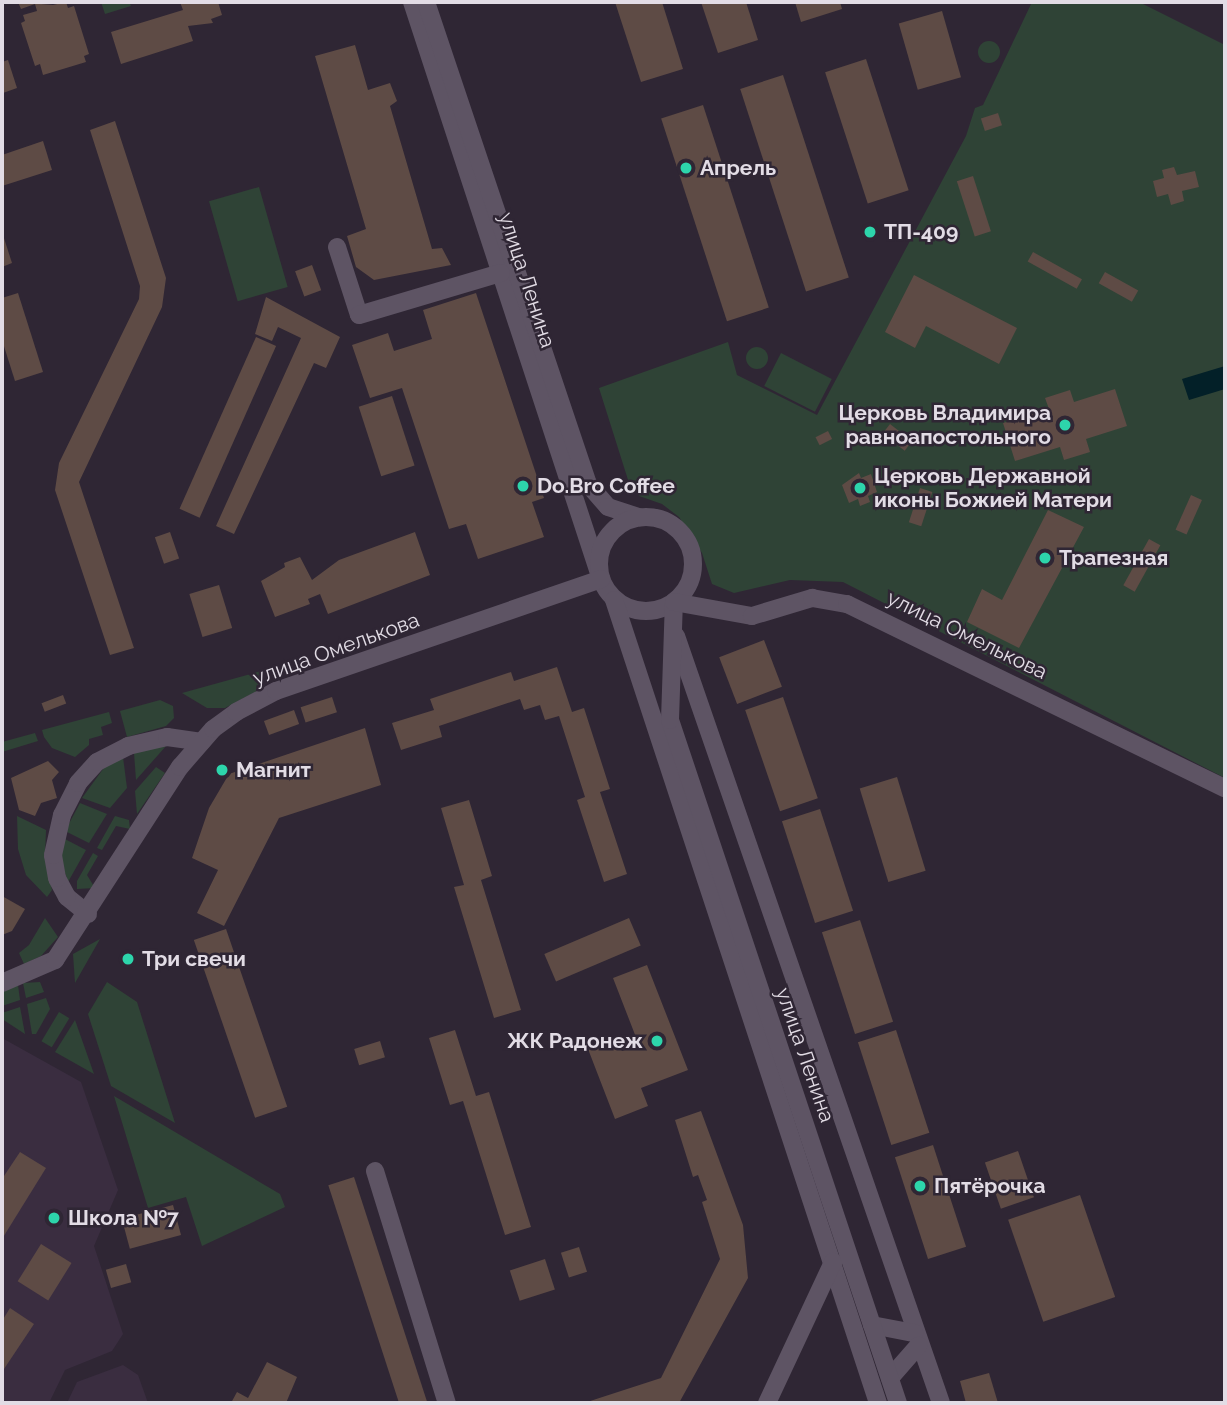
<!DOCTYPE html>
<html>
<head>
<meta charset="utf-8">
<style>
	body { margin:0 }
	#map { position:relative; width:1227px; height:1405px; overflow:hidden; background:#2f2634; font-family:Raleway,sans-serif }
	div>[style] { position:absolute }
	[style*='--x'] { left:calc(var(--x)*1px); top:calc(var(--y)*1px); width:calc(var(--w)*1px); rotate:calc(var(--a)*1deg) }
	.built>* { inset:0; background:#3a2d40 }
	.green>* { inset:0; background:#2f4336; transform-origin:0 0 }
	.round { border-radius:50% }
	.water>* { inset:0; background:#032028 }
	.building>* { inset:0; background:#5e4b45; transform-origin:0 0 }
	.minor>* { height:18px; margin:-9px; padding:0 9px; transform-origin:9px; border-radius:9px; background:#5e5464 }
	.minor>.ring { margin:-9px; padding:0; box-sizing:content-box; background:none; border:18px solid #5e5464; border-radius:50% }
	.dots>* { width:19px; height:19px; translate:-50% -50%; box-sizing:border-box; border:4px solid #2f2634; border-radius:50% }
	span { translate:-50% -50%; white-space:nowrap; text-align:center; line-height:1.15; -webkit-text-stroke:5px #2f2634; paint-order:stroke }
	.poi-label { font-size:21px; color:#e2dce5; font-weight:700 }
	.left { translate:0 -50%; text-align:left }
	.right { translate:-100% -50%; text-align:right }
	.street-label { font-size:21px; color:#e2dce5 }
	.frame { position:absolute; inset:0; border:4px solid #e2dce5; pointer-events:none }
</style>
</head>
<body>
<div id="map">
	<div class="built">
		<i style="clip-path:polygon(2px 1038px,81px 1082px,118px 1190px,94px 1246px,123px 1334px,112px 1351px,65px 1370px,49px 1403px,2px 1403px)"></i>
		<i style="clip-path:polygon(123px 1365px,138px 1375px,148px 1403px,67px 1403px,77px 1382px)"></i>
	</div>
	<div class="green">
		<i style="clip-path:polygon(101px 2px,129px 2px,131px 6px,105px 14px)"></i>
		<i style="clip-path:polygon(1032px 2px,1139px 2px,1225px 45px,1225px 778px,843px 582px,790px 580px,734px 593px,712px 584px,702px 553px,679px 517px,662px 504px,639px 496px,629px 483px,599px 388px,728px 342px,737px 375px,817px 415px,966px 136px,975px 108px,983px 105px)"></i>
		<i class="round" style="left:978px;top:41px;width:22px;height:22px"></i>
		<i style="left:259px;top:187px;width:104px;height:52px;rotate:74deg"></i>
		<i class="round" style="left:746px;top:347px;width:22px;height:22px"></i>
		<i style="left:781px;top:353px;width:57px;height:37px;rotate:27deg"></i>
		<i style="clip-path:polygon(261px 671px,259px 690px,225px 708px,207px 708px,182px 693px)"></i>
		<i style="clip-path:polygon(160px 700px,173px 706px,174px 718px,166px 726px,127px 737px,120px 711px)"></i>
		<i style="clip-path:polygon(109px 712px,112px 723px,101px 727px,103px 735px,89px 739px,89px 745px,75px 757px,52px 748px,44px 737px,42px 730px)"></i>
		<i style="clip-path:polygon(35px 733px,38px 741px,2px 752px,2px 742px)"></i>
		<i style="clip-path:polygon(159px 745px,166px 746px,136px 780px,134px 753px)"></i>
		<i style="clip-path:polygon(123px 757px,127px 788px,110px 808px,82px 798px,106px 765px)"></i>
		<i style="clip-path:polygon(156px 767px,165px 773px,137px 814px,135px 791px)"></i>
		<i style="clip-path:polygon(80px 803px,107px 814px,89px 843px,65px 831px)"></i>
		<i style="clip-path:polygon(17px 816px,46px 830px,45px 857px,52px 890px,47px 897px,26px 875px,18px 849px)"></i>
		<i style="clip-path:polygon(115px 816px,129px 820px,130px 829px,116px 826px,102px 850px,97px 848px)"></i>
		<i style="clip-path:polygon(63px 838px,86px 850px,68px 882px,61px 861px)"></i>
		<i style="clip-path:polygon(93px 853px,98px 856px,87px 875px,95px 888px,77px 889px,77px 881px)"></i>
		<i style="clip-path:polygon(45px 918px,58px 937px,41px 956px,24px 964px,19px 953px,29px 945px)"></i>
		<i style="clip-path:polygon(100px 939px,75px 983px,73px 954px)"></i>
		<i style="clip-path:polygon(40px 982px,44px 992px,26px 998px,23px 983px)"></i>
		<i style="clip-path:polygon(107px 982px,137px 1002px,175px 1123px,111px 1086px,88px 1014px)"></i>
		<i style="clip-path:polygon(18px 985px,20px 1000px,2px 1006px,2px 990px)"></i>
		<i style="clip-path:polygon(46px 998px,50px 1009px,36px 1034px,32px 1034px,27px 1004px)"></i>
		<i style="clip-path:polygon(20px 1007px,25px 1034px,2px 1019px,2px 1013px)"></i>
		<i style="left:59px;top:1012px;width:12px;height:34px;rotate:31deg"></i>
		<i style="clip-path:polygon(75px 1020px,94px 1074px,55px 1052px)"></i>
		<i style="clip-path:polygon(114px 1096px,280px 1194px,285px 1207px,202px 1246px,186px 1197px,148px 1208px)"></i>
	</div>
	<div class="water">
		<i style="clip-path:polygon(1225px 366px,1225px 389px,1189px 400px,1182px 379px)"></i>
	</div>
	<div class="building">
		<i style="clip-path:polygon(18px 2px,53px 5px,66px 2px,68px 8px,74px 6px,89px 54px,84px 56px,86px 62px,43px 75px,40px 64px,35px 66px,21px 23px,25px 21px,23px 15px,37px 11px,35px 4px,21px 9px)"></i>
		<i style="clip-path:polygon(180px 2px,218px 2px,222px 15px,211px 19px,213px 23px,188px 26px,193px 41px,121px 64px,111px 32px,183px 10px)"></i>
		<i style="clip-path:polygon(615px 2px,662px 2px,683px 69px,641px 82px)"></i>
		<i style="clip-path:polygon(701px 2px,746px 2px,758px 40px,718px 53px)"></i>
		<i style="clip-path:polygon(795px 2px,840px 2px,842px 9px,801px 22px)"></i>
		<i style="left:942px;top:11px;width:69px;height:45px;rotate:74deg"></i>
		<i style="clip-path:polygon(355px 45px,368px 90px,390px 83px,397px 101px,390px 106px,432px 249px,442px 248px,451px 265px,374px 280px,356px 267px,347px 236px,366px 229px,315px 56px)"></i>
		<i style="left:866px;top:59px;width:138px;height:43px;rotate:72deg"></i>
		<i style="clip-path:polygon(8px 60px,17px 88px,3px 93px,2px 62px)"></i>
		<i style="left:783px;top:75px;width:213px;height:45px;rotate:72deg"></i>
		<i style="left:703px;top:105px;width:213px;height:44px;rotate:72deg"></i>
		<i style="left:998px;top:113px;width:13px;height:18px;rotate:72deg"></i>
		<i style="clip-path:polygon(115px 121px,166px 278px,162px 307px,79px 482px,134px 648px,110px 655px,55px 490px,59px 463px,139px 299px,140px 286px,90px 130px)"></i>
		<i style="clip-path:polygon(43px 141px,52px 170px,2px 186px,2px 155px)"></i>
		<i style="clip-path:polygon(1174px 167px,1177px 175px,1195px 171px,1199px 187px,1182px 191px,1184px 201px,1171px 205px,1168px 194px,1157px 197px,1153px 181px,1164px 178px,1162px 170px)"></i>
		<i style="left:973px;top:176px;width:58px;height:17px;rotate:72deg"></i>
		<i style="clip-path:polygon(868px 226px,877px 232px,873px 239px,863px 232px)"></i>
		<i style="clip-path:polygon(2px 232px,12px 263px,2px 267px)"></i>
		<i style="left:1033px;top:252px;width:56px;height:11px;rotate:29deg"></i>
		<i style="left:312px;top:265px;width:27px;height:18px;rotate:70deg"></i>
		<i style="left:1105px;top:272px;width:38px;height:13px;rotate:29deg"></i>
		<i style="clip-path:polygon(914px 275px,1017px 328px,999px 364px,926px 326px,915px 348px,885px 332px)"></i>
		<i style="clip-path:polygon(18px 293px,43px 372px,15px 381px,2px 340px,2px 298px)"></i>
		<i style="clip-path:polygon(476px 293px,544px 498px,532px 502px,544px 537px,478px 559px,466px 524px,449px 529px,402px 388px,370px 398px,352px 345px,388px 333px,394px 351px,432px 339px,423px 310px)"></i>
		<i style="clip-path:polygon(266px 297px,340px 337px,326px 368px,314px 363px,234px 534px,216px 526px,301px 338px,278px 327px,272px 341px,255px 334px)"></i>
		<i style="left:256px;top:337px;width:22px;height:188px;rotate:24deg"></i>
		<i style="clip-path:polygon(1115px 389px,1127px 426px,1086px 439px,1090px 452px,1064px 460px,1060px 447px,1015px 461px,1003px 423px,1049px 409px,1045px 398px,1070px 390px,1074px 402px)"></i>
		<i style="left:392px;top:396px;width:73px;height:35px;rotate:72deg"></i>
		<i style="left:890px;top:424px;width:28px;height:12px;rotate:38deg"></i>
		<i style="left:828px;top:431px;width:9px;height:14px;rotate:63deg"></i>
		<i style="clip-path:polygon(859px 473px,861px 478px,871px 474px,877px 492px,868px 496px,870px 502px,860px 506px,858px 499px,849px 503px,842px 485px)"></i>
		<i style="left:920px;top:488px;width:13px;height:36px;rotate:18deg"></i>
		<i style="left:1191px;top:495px;width:12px;height:38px;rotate:24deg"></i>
		<i style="clip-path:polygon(1048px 510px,1084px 527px,1019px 648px,967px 622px,982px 589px,1002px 600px)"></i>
		<i style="left:170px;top:532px;width:28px;height:16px;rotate:71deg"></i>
		<i style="clip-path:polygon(415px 532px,430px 575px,328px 614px,320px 594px,308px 599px,310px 604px,275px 617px,261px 581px,285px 567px,284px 563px,300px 557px,312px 580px,339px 560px)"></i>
		<i style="left:1149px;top:539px;width:13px;height:53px;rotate:29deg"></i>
		<i style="left:219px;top:585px;width:45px;height:31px;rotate:73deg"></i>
		<i style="left:764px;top:640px;width:50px;height:48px;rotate:69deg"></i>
		<i style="clip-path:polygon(557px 667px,572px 712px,584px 708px,610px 789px,600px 792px,627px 874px,604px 882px,577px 800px,585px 797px,559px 716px,545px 720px,540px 705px,524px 710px,520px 699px,439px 726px,442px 737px,401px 750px,392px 723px,434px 710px,430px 699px,511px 672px,514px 681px)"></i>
		<i style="left:63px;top:695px;width:9px;height:23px;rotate:69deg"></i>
		<i style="left:332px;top:697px;width:16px;height:33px;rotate:72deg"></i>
		<i style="left:783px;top:697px;width:107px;height:40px;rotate:71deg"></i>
		<i style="left:294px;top:710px;width:15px;height:32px;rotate:70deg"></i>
		<i style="clip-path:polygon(365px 728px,381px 785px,279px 818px,224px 926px,197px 913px,218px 870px,192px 858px,209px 808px,229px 774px)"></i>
		<i style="clip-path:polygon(48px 761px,59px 772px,52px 780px,57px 798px,41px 803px,35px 816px,19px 810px,11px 778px)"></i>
		<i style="left:897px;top:777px;width:98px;height:39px;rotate:73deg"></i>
		<i style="clip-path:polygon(469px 800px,492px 876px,481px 880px,521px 1010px,494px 1018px,454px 887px,464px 885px,441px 808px)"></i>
		<i style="left:820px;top:809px;width:107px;height:40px;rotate:72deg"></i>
		<i style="clip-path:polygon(2px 896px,25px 909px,12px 931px,2px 935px)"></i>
		<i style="left:629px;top:918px;width:30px;height:92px;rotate:67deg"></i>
		<i style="left:860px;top:920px;width:107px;height:40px;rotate:72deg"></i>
		<i style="left:226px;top:929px;width:188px;height:34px;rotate:71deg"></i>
		<i style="clip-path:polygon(647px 965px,688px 1070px,641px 1088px,648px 1106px,615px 1119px,588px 1049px,617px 1038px,622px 1051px,639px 1045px,613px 978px)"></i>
		<i style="clip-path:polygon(455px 1030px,476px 1096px,489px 1092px,531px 1227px,505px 1235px,463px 1101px,450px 1105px,429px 1038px)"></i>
		<i style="left:896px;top:1030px;width:108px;height:40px;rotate:72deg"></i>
		<i style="left:380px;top:1041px;width:17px;height:27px;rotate:73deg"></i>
		<i style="clip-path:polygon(701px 1111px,743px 1225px,748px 1278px,679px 1403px,584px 1403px,661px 1378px,720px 1259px,702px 1202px,707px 1200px,698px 1175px,693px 1177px,675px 1120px)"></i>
		<i style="left:933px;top:1145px;width:107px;height:40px;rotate:72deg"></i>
		<i style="left:1018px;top:1151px;width:49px;height:35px;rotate:71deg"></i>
		<i style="clip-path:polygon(20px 1152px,46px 1168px,2px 1239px,2px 1179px)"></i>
		<i style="left:354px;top:1177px;width:238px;height:27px;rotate:72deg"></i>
		<i style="left:1080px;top:1195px;width:108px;height:76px;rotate:71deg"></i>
		<i style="left:173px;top:1205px;width:31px;height:53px;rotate:75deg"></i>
		<i style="left:41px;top:1244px;width:36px;height:44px;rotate:32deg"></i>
		<i style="left:579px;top:1247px;width:26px;height:19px;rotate:72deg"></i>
		<i style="left:545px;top:1259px;width:32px;height:37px;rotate:72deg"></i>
		<i style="left:126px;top:1264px;width:19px;height:21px;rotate:74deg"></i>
		<i style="clip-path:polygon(10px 1308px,34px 1324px,2px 1372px,2px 1321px)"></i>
		<i style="clip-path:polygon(267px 1362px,297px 1377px,286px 1403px,231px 1403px,237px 1392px,248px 1398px)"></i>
		<i style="clip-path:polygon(989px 1373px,998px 1403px,966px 1403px,960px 1381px)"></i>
	</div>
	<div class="minor">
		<i style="--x:412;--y:2;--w:601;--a:71.87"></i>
		<i style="--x:426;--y:2;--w:508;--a:71.42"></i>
		<i style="--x:588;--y:484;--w:30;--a:49"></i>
		<i style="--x:608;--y:507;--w:33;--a:18"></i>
		<i style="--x:337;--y:247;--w:71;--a:72.1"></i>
		<i style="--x:359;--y:315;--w:148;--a:-16.5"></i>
		<i class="ring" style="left:599px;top:517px;width:76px;height:76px"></i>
		<i style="--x:614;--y:600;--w:845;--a:71.8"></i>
		<i style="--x:676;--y:636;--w:811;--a:70.94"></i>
		<i style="--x:88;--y:914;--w:27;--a:-141"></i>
		<i style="--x:67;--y:897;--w:21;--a:-118"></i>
		<i style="--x:57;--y:878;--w:23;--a:-100"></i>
		<i style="--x:53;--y:855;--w:41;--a:-77.3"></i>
		<i style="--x:62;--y:815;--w:36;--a:-63"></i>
		<i style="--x:78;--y:783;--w:28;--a:-48"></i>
		<i style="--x:97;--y:762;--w:35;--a:-27"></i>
		<i style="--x:128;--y:746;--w:40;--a:-13"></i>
		<i style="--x:167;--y:737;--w:35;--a:8"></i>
		<i style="--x:2;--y:983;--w:58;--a:-23.5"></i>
		<i style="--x:55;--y:960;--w:230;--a:-57.1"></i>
		<i style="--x:180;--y:767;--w:50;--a:-49"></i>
		<i style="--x:213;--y:729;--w:29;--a:-36"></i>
		<i style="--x:236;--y:712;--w:45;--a:-27.7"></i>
		<i style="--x:276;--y:691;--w:344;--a:-19"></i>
		<i style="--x:375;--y:1171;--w:243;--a:72.8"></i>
		<i style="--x:872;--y:1325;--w:43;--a:10.8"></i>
		<i style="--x:890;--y:1378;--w:43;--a:-48.8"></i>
		<i style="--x:767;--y:1403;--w:156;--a:-64.9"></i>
		<i style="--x:898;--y:1403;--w:720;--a:-108.46"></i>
		<i style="--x:670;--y:720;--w:118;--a:-88.1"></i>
		<i style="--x:674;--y:602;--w:79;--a:10.2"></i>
		<i style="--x:752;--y:616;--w:63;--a:-16.7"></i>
		<i style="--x:812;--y:598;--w:36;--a:10"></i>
		<i style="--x:847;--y:604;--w:420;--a:26"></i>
	</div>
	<div class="dots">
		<i style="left:686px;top:168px;background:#2dd5ab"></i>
		<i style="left:870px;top:232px;background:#2dd5ab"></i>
		<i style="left:1065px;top:425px;background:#2dd5ab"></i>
		<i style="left:523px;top:486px;background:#2dd5ab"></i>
		<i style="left:860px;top:488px;background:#2dd5ab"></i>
		<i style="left:1045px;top:558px;background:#2dd5ab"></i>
		<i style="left:222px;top:770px;background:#2dd5ab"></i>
		<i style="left:128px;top:959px;background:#2dd5ab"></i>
		<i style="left:657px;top:1041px;background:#2dd5ab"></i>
		<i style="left:920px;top:1186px;background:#2dd5ab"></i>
		<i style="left:54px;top:1218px;background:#2dd5ab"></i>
	</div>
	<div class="poi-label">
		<span class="left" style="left:700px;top:168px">Апрель</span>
		<span class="left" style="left:884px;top:232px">ТП-409</span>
		<span class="right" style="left:1051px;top:425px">Церковь Владимира<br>равноапостольного</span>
		<span class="left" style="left:874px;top:488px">Церковь Державной<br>иконы Божией Матери</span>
		<span class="left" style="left:537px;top:486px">Do.Bro Coffee</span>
		<span class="left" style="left:1059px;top:558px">Трапезная</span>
		<span class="left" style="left:236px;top:770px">Магнит</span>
		<span class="left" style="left:142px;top:959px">Три свечи</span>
		<span class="right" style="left:643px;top:1041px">ЖК Радонеж</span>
		<span class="left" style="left:934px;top:1186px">Пятёрочка</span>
		<span class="left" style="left:68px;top:1218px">Школа №7</span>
	</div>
	<div class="street-label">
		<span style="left:527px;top:280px;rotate:72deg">улица Ленина</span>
		<span style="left:967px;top:635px;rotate:26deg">улица Омелькова</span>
		<span style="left:336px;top:649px;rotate:-20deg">улица Омелькова</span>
		<span style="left:805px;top:1055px;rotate:71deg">улица Ленина</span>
	</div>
	<div class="frame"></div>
</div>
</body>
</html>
